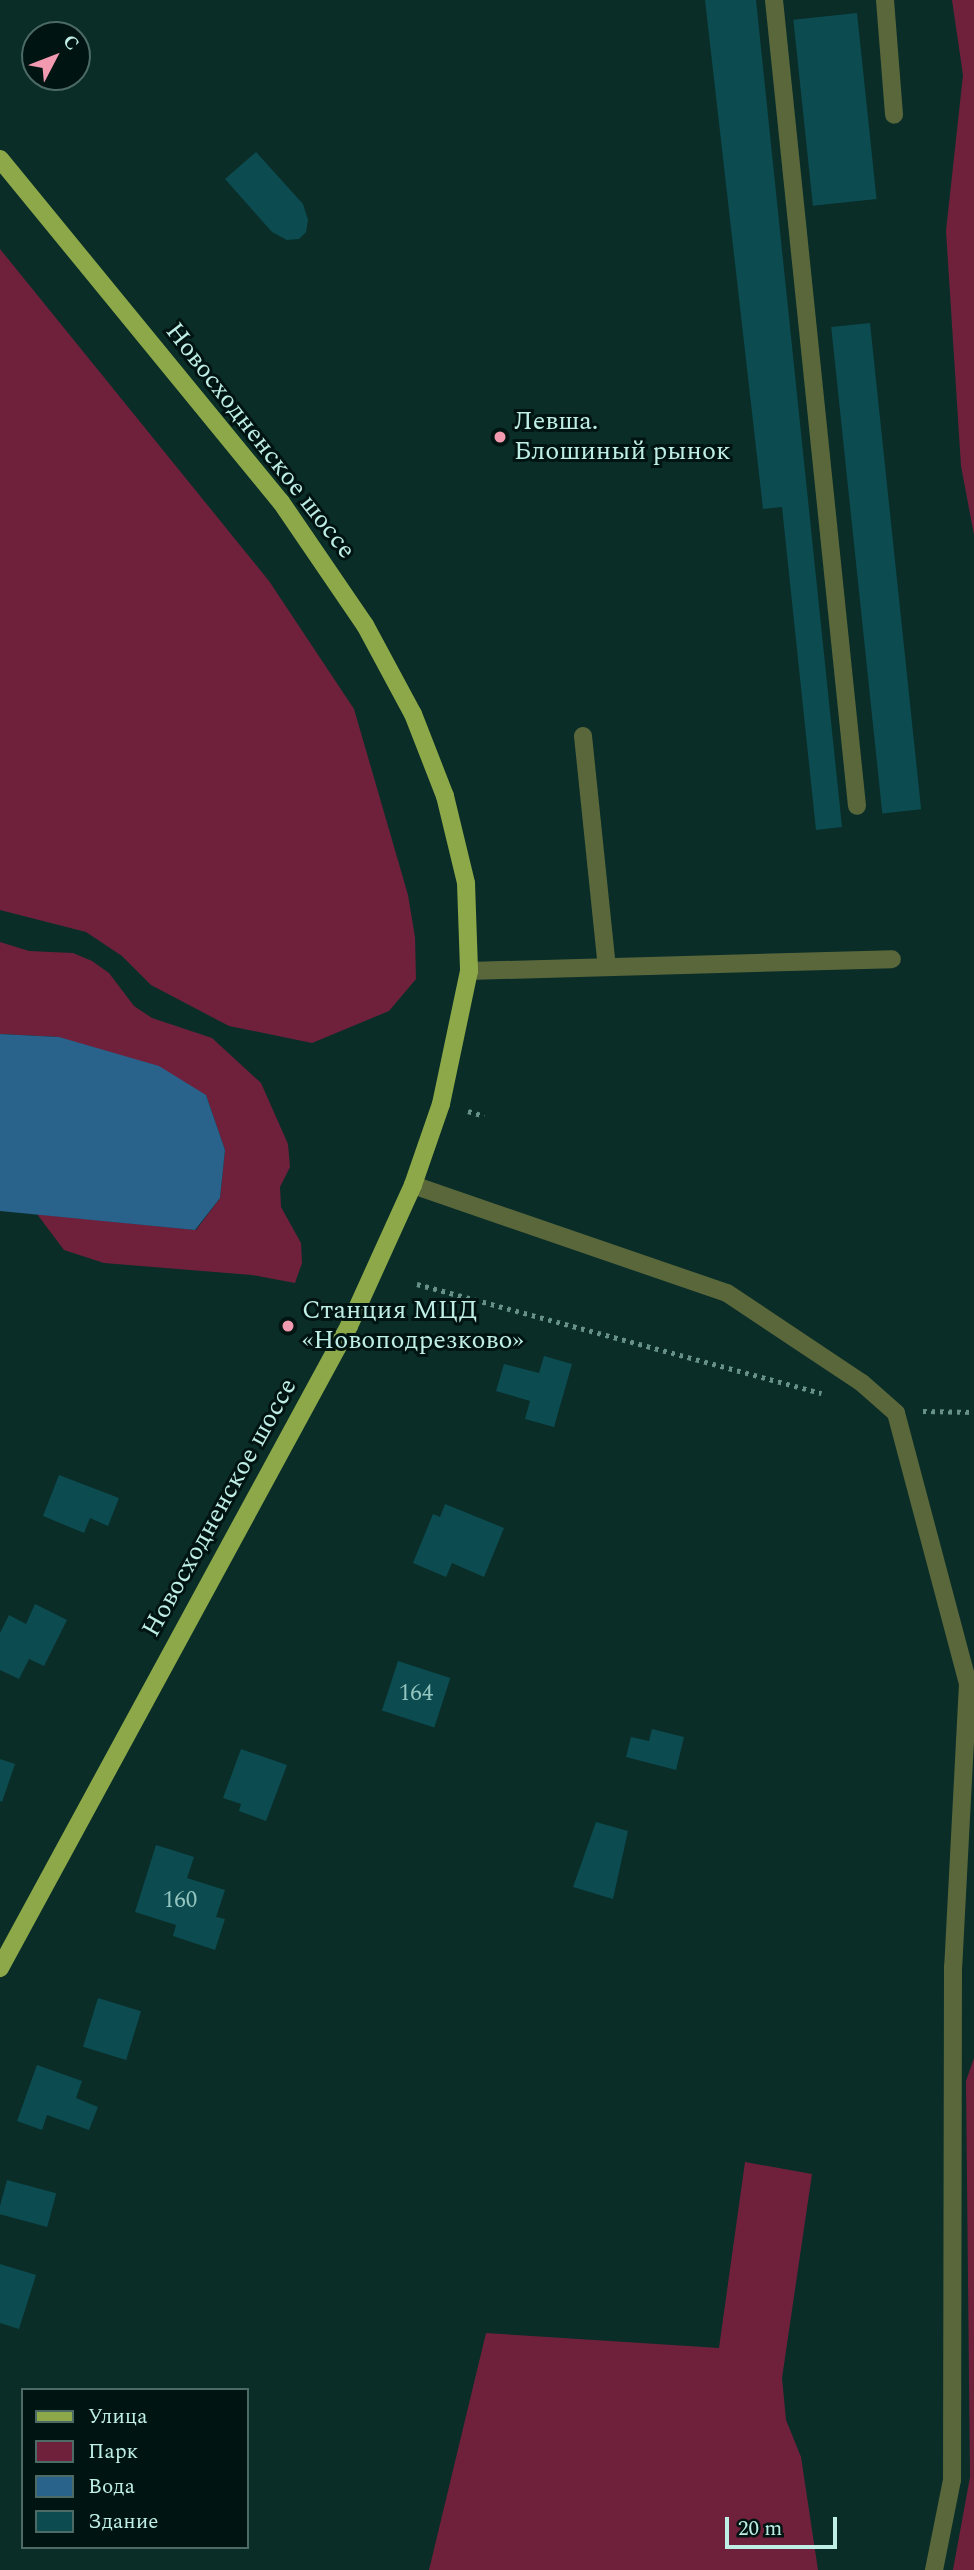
<!DOCTYPE html>
<html>
<head>
<meta charset="utf-8">
<style>
	body { margin:0 }
	#map { position:relative; width:974px; height:2570px; overflow:hidden; background:#0a2d28; font-family:Spectral,serif }
	div>[style] { position:absolute }
	[style*='--x'] { left:calc(var(--x)*1px); top:calc(var(--y)*1px); width:calc(var(--w)*1px); rotate:calc(var(--a)*1deg) }
	.green>* { inset:0; background:#6f213c }
	.water>* { inset:0; background:#29628b }
	.building>* { inset:0; background:#0c4b50; transform-origin:0 0 }
	.path>* { height:4.5px; margin-top:-2.25px; transform-origin:0; background:repeating-linear-gradient(90deg,#669089 0 3.5px,transparent 0 8.5px) }
	.minor>* { height:18px; margin:-9px; padding:0 9px; transform-origin:9px; border-radius:9px; background:#5a673b }
	.major>* { height:18px; margin:-9px; padding:0 9px; transform-origin:9px; border-radius:9px; background:#8ca848 }
	.dots>* { width:19px; height:19px; translate:-50% -50%; box-sizing:border-box; border:4px solid #001411; border-radius:50% }
	span { translate:-50% -50%; white-space:nowrap; text-align:center; line-height:1.15; -webkit-text-stroke:6px #001411; paint-order:stroke }
	.number-label { font-size:23px; color:#92c5c0 }
	.number-label span { -webkit-text-stroke-width:0 }
	.poi-label { font-size:26px; color:#beeee6 }
	.left { translate:0 -50%; text-align:left }
	.street-label { font-size:26px; color:#beeee6 }
	.legend { position:absolute; left:21px; top:2388px; width:228px; height:161px; box-sizing:border-box; background:#001411; border:2px solid #4c6b66; margin:0; padding:9px 12px; list-style:none; font-size:21px; color:#beeee6 }
	.legend li { display:flex; align-items:center; gap:14px; height:35px }
	.legend b { width:35px; border:2px solid #4c6b66 }
	.north { position:absolute; left:21px; top:21px; width:70px; height:70px; box-sizing:border-box; background:#001411; border:2px solid #4c6b66; border-radius:50%; rotate:48deg; font-size:19px; font-weight:700; line-height:28px; text-align:center; color:#beeee6 }
	.north::after { content:''; display:block; margin:auto; width:24px; height:32px; background:#f19ab0; clip-path:polygon(50% 0,100% 100%,50% 72%,0 100%) }
	.scale { position:absolute; left:725px; top:2517px; width:112px; height:32px; box-sizing:border-box; border:4px solid #beeee6; border-top:0; padding-left:9px; font-size:21px; line-height:24px; white-space:nowrap; color:#beeee6; -webkit-text-stroke:5px #001411; paint-order:stroke }
</style>
</head>
<body>
<div id="map">
	<div class="green">
		<i style="clip-path:polygon(952px 0,974px 0,974px 535px,961px 466px,946px 231px,963px 75px)"></i>
		<i style="clip-path:polygon(0 249px,269px 581px,354px 709px,408px 895px,415px 937px,416px 979px,389px 1011px,312px 1043px,229px 1026px,151px 985px,122px 956px,86px 932px,0 910px)"></i>
		<i style="clip-path:polygon(0 942px,29px 951px,73px 953px,92px 961px,109px 973px,134px 1006px,152px 1018px,212px 1038px,261px 1083px,288px 1144px,290px 1167px,280px 1187px,281px 1207px,301px 1243px,302px 1263px,295px 1283px,252px 1275px,104px 1263px,64px 1250px,37px 1214px,196px 1230px,220px 1198px,225px 1150px,206px 1095px,59px 1037px,0 1034px)"></i>
		<i style="clip-path:polygon(974px 2058px,974px 2570px,953px 2570px,970px 2477px,966px 2081px)"></i>
		<i style="clip-path:polygon(745px 2162px,812px 2174px,782px 2378px,786px 2420px,801px 2457px,818px 2570px,429px 2570px,486px 2333px,719px 2348px)"></i>
	</div>
	<div class="water">
		<i style="clip-path:polygon(0 1034px,59px 1037px,159px 1066px,206px 1095px,225px 1150px,220px 1198px,195px 1230px,0 1211px)"></i>
	</div>
	<div class="building">
		<i style="clip-path:polygon(705px 0,756px 0,842px 827px,816px 830px,782px 507px,763px 509px)"></i>
		<i style="left:857px;top:13px;width:187px;height:64px;rotate:84deg"></i>
		<i style="clip-path:polygon(256px 152px,303px 204px,308px 220px,306px 232px,299px 239px,287px 240px,272px 232px,225px 179px)"></i>
		<i style="left:870px;top:323px;width:489px;height:39px;rotate:84deg"></i>
		<i style="clip-path:polygon(544px 1356px,572px 1364px,554px 1427px,525px 1419px,530px 1401px,496px 1391px,504px 1364px,539px 1373px)"></i>
		<i style="clip-path:polygon(59px 1475px,119px 1498px,108px 1526px,90px 1518px,84px 1533px,43px 1516px)"></i>
		<i style="clip-path:polygon(445px 1504px,504px 1528px,484px 1577px,452px 1563px,446px 1577px,413px 1563px,433px 1514px,440px 1517px)"></i>
		<i style="clip-path:polygon(35px 1604px,67px 1620px,44px 1666px,29px 1659px,19px 1679px,0 1670px,0 1633px,9px 1615px,26px 1624px)"></i>
		<i style="left:398px;top:1661px;width:55px;height:52px;rotate:18deg"></i>
		<i style="clip-path:polygon(652px 1729px,684px 1737px,676px 1770px,626px 1757px,631px 1737px,649px 1741px)"></i>
		<i style="clip-path:polygon(241px 1749px,287px 1765px,266px 1821px,239px 1811px,241px 1804px,223px 1798px)"></i>
		<i style="clip-path:polygon(0 1759px,15px 1764px,2px 1802px,0 1801px)"></i>
		<i style="clip-path:polygon(596px 1822px,628px 1831px,613px 1899px,573px 1887px)"></i>
		<i style="clip-path:polygon(156px 1845px,194px 1857px,187px 1878px,225px 1890px,216px 1917px,225px 1919px,215px 1950px,173px 1936px,176px 1925px,135px 1912px)"></i>
		<i style="left:98px;top:1998px;width:45px;height:51px;rotate:17deg"></i>
		<i style="clip-path:polygon(37px 2065px,82px 2081px,76px 2098px,98px 2107px,89px 2130px,47px 2115px,42px 2130px,17px 2121px)"></i>
		<i style="left:7px;top:2180px;width:51px;height:35px;rotate:15deg"></i>
		<i style="clip-path:polygon(0 2264px,36px 2275px,19px 2329px,0 2323px)"></i>
	</div>
	<div class="path">
		<i style="--x:468;--y:1111;--w:17;--a:17"></i>
		<i style="--x:417;--y:1284;--w:419;--a:15.1"></i>
		<i style="--x:923;--y:1411;--w:51;--a:1.1"></i>
	</div>
	<div class="minor">
		<i style="--x:774;--y:0;--w:810;--a:84.12"></i>
		<i style="--x:885;--y:0;--w:115;--a:85.5"></i>
		<i style="--x:583;--y:736;--w:232;--a:84.1"></i>
		<i style="--x:469;--y:971;--w:423;--a:-1.6"></i>
		<i style="--x:413;--y:1185;--w:332;--a:19"></i>
		<i style="--x:727;--y:1293;--w:162;--a:33.7"></i>
		<i style="--x:862;--y:1383;--w:45;--a:41.4"></i>
		<i style="--x:896;--y:1413;--w:280;--a:75.1"></i>
		<i style="--x:968;--y:1684;--w:282;--a:93"></i>
		<i style="--x:953;--y:1966;--w:514;--a:90.11"></i>
		<i style="--x:952;--y:2480;--w:92;--a:101.3"></i>
	</div>
	<div class="major">
		<i style="--x:0;--y:159;--w:443;--a:50.7"></i>
		<i style="--x:281;--y:502;--w:149;--a:55.7"></i>
		<i style="--x:365;--y:625;--w:101;--a:61.7"></i>
		<i style="--x:413;--y:714;--w:88;--a:68.7"></i>
		<i style="--x:445;--y:796;--w:89;--a:76.4"></i>
		<i style="--x:466;--y:883;--w:88;--a:88"></i>
		<i style="--x:469;--y:971;--w:136;--a:101.9"></i>
		<i style="--x:441;--y:1104;--w:86;--a:109.1"></i>
		<i style="--x:413;--y:1185;--w:155;--a:114.4"></i>
		<i style="--x:349;--y:1326;--w:731;--a:118.53"></i>
	</div>
	<div class="dots">
		<i style="left:500px;top:437px;background:#f19ab0"></i>
		<i style="left:288px;top:1326px;background:#f19ab0"></i>
	</div>
	<div class="number-label">
		<span style="left:416px;top:1694px">164</span>
		<span style="left:180px;top:1901px">160</span>
	</div>
	<div class="poi-label">
		<span class="left" style="left:514px;top:437px">Левша.<br>Блошиный рынок</span>
		<span class="left" style="left:302px;top:1326px">Станция МЦД<br>«Новоподрезково»</span>
	</div>
	<div class="street-label">
		<span style="left:260px;top:441px;rotate:52deg">Новосходненское шоссе</span>
		<span style="left:220px;top:1508px;rotate:-61deg">Новосходненское шоссе</span>
	</div>
	<ul class="legend">
	<li><b style="height:9px;background:#8ca848"></b>Улица</li>
	<li><b style="height:19px;background:#6f213c"></b>Парк</li>
	<li><b style="height:19px;background:#29628b"></b>Вода</li>
	<li><b style="height:19px;background:#0c4b50"></b>Здание</li>
	</ul>
	<div class="north">С</div>
	<div class="scale">20 m</div>
</div>
</body>
</html>
